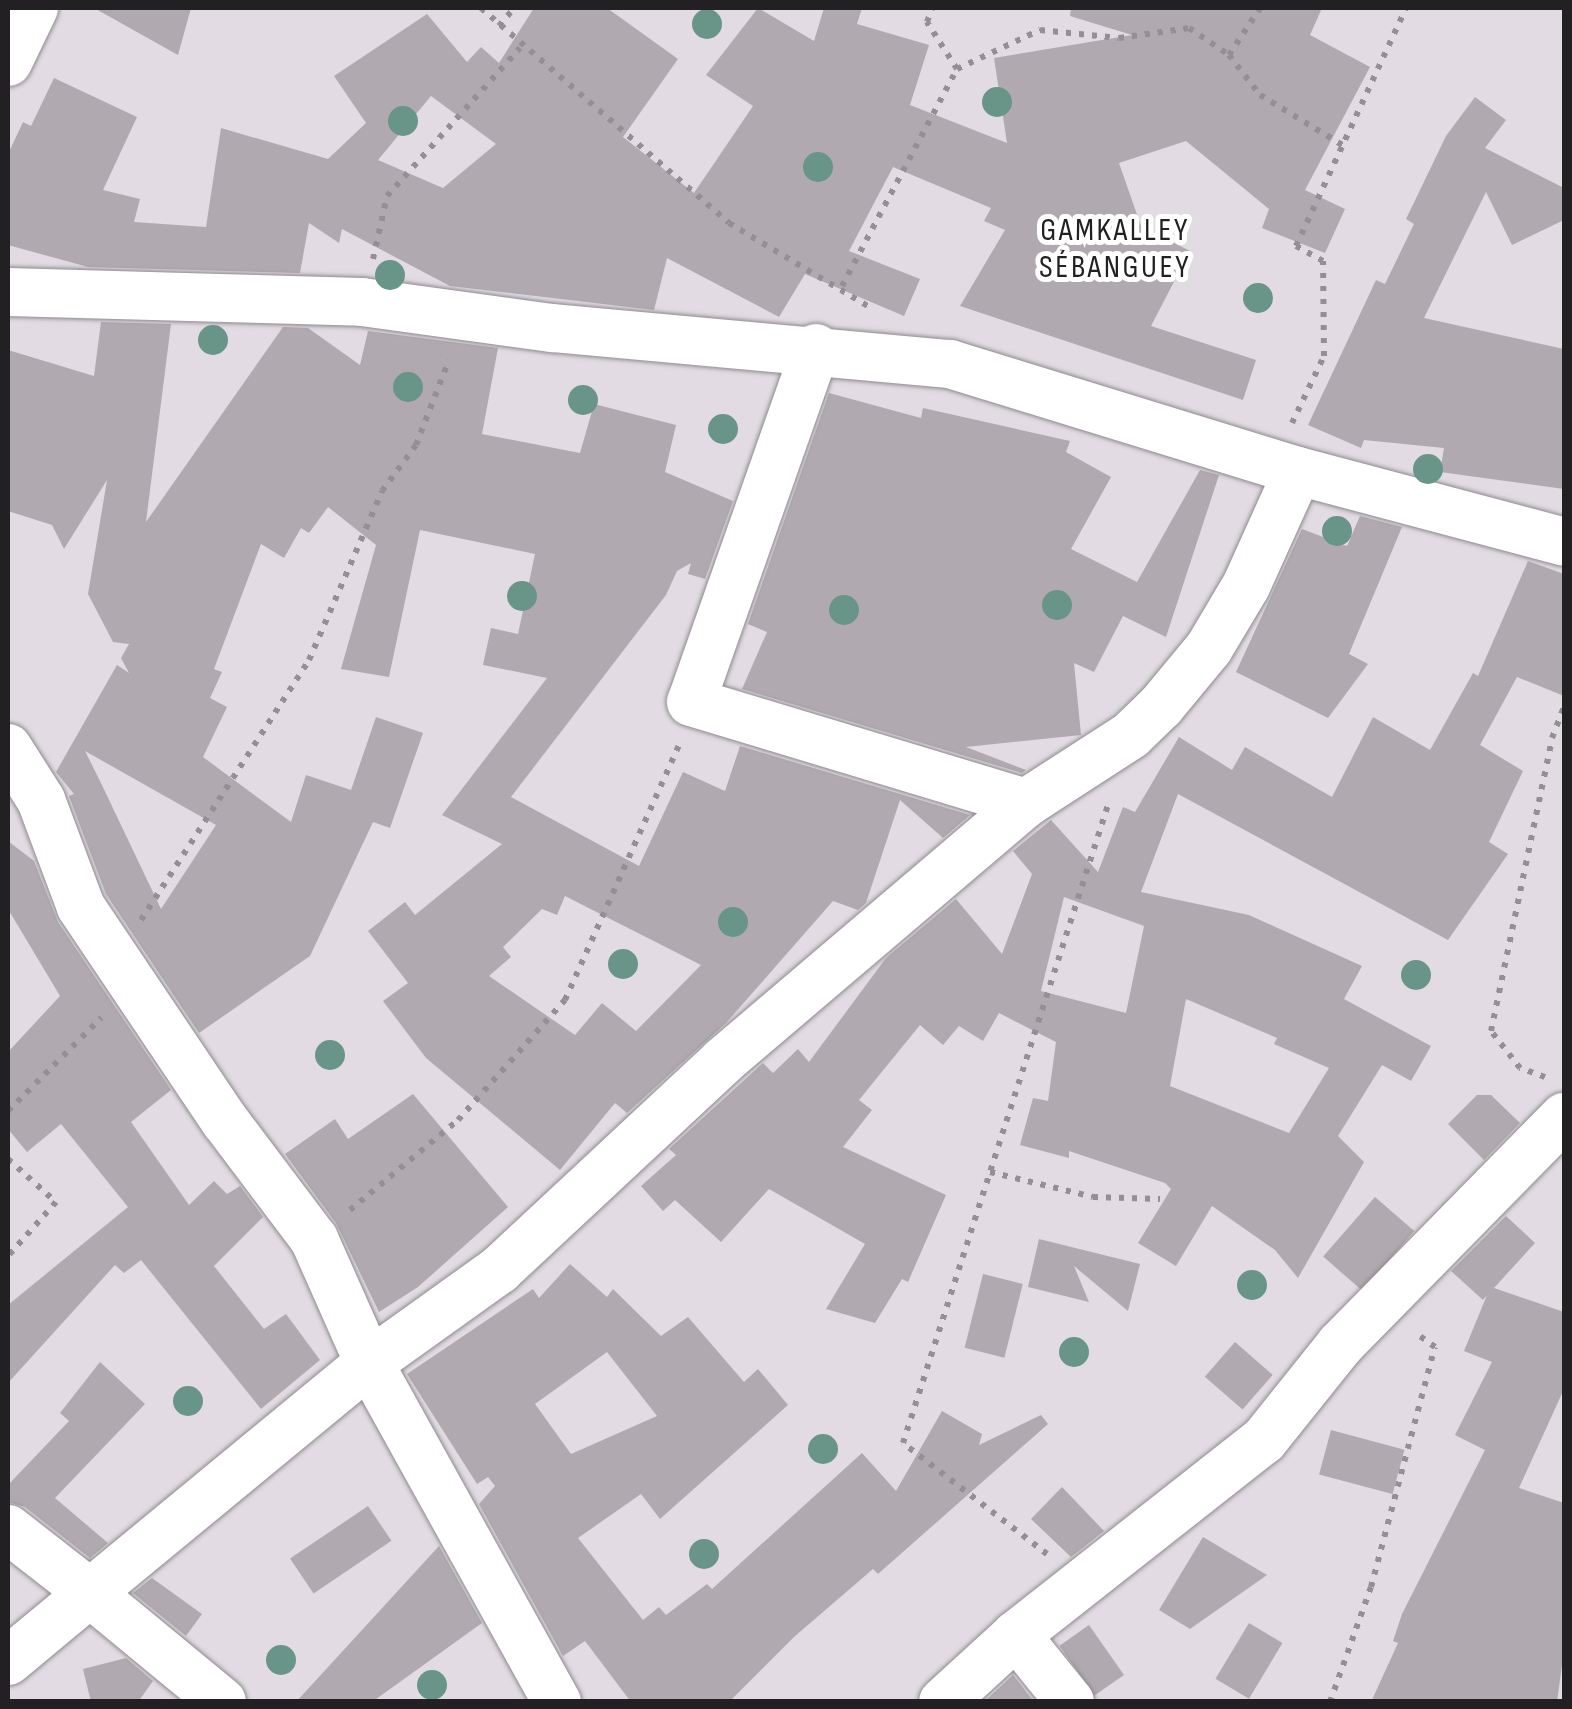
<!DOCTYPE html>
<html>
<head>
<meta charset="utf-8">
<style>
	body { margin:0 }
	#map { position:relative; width:1572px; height:1709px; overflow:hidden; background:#e2dbe3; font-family:"Sofia Sans Condensed",sans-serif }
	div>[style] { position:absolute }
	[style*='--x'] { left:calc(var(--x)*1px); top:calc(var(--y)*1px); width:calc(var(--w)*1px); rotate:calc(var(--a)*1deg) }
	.building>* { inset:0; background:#b1a9b0; transform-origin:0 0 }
	.path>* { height:6px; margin-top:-3px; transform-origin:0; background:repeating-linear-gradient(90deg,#948f94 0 5px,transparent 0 13px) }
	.roads { filter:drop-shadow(0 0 2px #908990) drop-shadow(0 0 2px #908990) }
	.minor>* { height:48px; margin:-24px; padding:0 24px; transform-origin:24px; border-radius:24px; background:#fff }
	.trees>* { width:30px; height:30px; margin:-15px; border-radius:50%; background:#699488 }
	span { translate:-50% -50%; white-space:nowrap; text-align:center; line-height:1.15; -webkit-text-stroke:10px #fff; paint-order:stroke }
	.neighbourhood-label { font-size:32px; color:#222022; letter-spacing:2.5px }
	.frame { position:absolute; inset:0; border:10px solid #222022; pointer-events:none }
</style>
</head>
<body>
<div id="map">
	<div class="building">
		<i style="clip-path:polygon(94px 8px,191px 8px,178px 55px)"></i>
		<i style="clip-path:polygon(evenodd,534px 8px,607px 8px,678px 59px,623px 137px,694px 193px,753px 106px,706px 75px,758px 8px,814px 41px,824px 8px,862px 8px,857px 24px,929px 45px,910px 105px,1007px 143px,994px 58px,1132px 35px,1070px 16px,1071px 8px,1322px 8px,1310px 35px,1370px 67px,1305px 190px,1345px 209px,1325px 253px,1262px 228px,1269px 209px,1186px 141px,1119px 163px,1141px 226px,1190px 251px,1151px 326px,1256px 360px,1243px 400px,960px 306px,1005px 230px,984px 221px,991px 208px,893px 167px,849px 251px,920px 279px,904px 316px,805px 274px,779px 317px,667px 258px,654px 310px,450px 286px,342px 229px,339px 243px,309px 223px,300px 273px,88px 267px,8px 245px,8px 154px,23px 122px,31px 126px,54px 78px,137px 117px,103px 190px,140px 199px,134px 222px,206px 227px,221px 128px,328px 159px,366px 123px,334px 76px,427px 14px,467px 62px,481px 47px,499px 63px,534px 8px,431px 96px,496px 144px,443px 188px,378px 160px,431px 96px)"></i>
		<i style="clip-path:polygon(1475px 97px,1506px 120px,1485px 148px,1564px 188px,1564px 220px,1512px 245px,1486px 192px,1424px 318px,1564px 349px,1564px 489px,1440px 472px,1444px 448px,1364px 440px,1361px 448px,1308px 425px,1376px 280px,1385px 284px,1414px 224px,1406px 219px,1446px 136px)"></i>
		<i style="clip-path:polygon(evenodd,101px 322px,171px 324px,146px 522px,283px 327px,308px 328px,360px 365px,368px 331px,498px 348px,482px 434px,580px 453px,594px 404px,676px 425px,665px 472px,733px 501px,705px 579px,688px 574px,691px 563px,677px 571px,666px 595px,511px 797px,639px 866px,683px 772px,725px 791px,740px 746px,970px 815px,943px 838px,900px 800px,866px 903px,858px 910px,833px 901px,726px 1023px,627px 1113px,615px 1103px,560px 1170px,426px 1058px,383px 1001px,408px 983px,368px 931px,405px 902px,415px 915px,502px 844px,442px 815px,547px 678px,483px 665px,491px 628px,518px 634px,535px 554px,420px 530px,389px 677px,341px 669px,376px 545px,328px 507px,309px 533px,301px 528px,284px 558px,261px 544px,214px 669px,222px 672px,210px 698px,227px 707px,203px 757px,291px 822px,306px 775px,351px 790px,376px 717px,423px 733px,390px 828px,373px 822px,310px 956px,199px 1033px,106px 894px,69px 796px,74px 794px,56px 772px,117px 665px,129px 673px,121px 658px,129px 644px,113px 642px,88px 594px,107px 480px,64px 549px,52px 525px,8px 511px,8px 350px,94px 376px,101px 322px,85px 751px,216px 825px,161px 909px,100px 781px,85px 751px,101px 322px,565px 896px,701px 965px,636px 1031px,602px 1003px,575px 1035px,489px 976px,511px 957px,503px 947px,542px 909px,557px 915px,565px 896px)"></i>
		<i style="clip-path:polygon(829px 393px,921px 418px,923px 408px,1070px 441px,1066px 452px,1111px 477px,1071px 549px,1137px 582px,1200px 470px,1219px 475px,1166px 637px,1123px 616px,1094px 672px,1074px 663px,1081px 735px,966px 747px,1026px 770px,1022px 773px,742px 689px,767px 632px,748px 624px)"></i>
		<i style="clip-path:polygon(1360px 516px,1402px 527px,1349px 654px,1368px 664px,1328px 718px,1236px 672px,1302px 529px,1347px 546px)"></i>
		<i style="clip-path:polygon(evenodd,1528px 561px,1564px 574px,1564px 696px,1517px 677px,1480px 745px,1523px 771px,1489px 842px,1508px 854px,1448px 940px,1178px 794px,1141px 892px,1249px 915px,1362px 966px,1344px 999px,1431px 1046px,1411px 1081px,1382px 1065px,1338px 1136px,1364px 1162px,1298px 1278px,1275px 1250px,1212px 1206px,1176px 1266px,1138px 1243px,1171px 1189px,1165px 1183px,1069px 1151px,1069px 1158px,1020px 1145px,1033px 1098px,1048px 1101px,1056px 1042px,999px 1013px,983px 1041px,959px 1026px,943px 1045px,920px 1025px,859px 1100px,872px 1110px,843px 1147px,946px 1195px,908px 1282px,902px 1279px,875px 1323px,826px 1309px,865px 1244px,769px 1189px,721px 1242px,675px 1200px,663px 1211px,641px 1186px,676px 1155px,669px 1149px,763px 1063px,773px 1073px,798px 1049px,809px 1062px,886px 958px,956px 899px,1002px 954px,1032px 874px,1013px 851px,1051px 820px,1098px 872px,1123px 807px,1135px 812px,1179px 737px,1232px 770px,1245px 747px,1332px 797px,1373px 717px,1430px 750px,1473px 673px,1478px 676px,1528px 561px,1064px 897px,1144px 926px,1126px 1013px,1041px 991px,1064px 897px,1528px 561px,1186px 999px,1277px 1038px,1274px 1044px,1329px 1068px,1289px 1133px,1170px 1086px,1186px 999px)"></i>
		<i style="clip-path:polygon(8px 841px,34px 861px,58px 922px,171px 1090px,131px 1122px,189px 1205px,214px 1181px,227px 1194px,240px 1186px,263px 1217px,214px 1266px,264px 1329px,286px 1314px,320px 1360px,261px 1409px,141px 1260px,124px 1273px,115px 1265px,8px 1383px,8px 1305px,128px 1207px,61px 1124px,27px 1152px,8px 1129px,8px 1052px,60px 996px,8px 909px)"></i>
		<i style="clip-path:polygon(413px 1094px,508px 1207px,418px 1287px,379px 1312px,336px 1223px,285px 1154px,335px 1119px,348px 1139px)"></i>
		<i style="clip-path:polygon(1477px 1095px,1491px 1095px,1520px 1123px,1484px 1160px,1448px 1124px)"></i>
		<i style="left:1375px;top:1197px;width:52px;height:79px;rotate:41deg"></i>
		<i style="clip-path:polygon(1506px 1216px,1535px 1243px,1494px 1288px,1564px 1312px,1564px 1389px,1519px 1488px,1564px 1503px,1564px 1650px,1557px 1702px,1371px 1702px,1398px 1643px,1393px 1641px,1402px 1614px,1485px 1450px,1455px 1435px,1492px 1362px,1464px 1351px,1487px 1295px,1483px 1300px,1451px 1271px)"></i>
		<i style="clip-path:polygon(1039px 1239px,1140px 1264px,1128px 1311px,1074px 1266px,1089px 1302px,1028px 1287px)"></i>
		<i style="clip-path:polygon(evenodd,570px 1264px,607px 1297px,613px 1289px,661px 1336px,688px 1317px,744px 1382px,758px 1369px,788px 1405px,660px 1519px,641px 1494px,578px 1538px,643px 1620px,659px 1607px,666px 1615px,707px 1584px,712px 1589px,862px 1453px,896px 1491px,942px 1411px,982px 1434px,979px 1445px,1041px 1415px,1048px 1424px,878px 1574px,873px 1569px,794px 1637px,729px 1702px,631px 1702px,585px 1641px,563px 1656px,479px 1504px,495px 1486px,488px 1477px,477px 1484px,407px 1374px,533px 1289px,539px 1298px,570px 1264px,607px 1352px,657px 1416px,571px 1454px,535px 1404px,607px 1352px)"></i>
		<i style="left:983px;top:1274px;width:41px;height:76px;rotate:14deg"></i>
		<i style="left:1235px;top:1342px;width:50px;height:46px;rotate:41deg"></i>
		<i style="clip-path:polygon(100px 1362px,145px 1404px,55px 1498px,108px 1543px,90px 1558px,25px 1507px,8px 1502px,8px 1485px,69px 1421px,60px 1413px)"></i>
		<i style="left:1331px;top:1430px;width:76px;height:46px;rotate:15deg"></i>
		<i style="clip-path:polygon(1062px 1487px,1104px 1531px,1071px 1557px,1031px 1519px)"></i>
		<i style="left:368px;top:1506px;width:42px;height:94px;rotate:56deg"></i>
		<i style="clip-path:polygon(1203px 1537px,1267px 1575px,1190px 1629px,1159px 1610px)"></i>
		<i style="clip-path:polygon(439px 1546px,482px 1623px,372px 1702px,296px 1702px)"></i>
		<i style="clip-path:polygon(152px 1578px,202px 1614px,186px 1636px,133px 1593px)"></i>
		<i style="left:1249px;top:1623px;width:39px;height:65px;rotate:31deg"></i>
		<i style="left:1089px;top:1625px;width:61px;height:36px;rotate:55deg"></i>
		<i style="clip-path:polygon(126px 1658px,153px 1681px,138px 1702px,91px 1702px,83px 1669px)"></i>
		<i style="clip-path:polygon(1013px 1675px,1034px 1702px,984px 1702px)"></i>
	</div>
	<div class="path">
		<i style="--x:481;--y:8;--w:328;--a:40.9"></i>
		<i style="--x:729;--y:223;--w:165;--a:30.9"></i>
		<i style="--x:499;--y:26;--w:23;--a:-50"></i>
		<i style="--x:1229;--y:55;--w:51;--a:52.2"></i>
		<i style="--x:1260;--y:95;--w:98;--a:31.3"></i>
		<i style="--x:957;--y:69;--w:92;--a:-25.2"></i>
		<i style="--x:1040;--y:30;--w:79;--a:5.8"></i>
		<i style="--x:1119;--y:38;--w:71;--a:-8.1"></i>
		<i style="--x:1189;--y:28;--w:48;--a:34"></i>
		<i style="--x:1229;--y:55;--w:56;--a:-56.6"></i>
		<i style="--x:373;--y:259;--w:65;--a:-77.5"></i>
		<i style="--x:387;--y:196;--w:199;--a:-48.1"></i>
		<i style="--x:842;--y:286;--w:246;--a:-62.1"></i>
		<i style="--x:957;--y:69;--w:56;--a:-122.6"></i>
		<i style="--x:927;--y:22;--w:15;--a:-70"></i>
		<i style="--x:1292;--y:423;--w:74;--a:-64.5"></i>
		<i style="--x:1324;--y:356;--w:95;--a:-90.6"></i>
		<i style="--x:1323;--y:261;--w:31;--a:-151"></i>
		<i style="--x:1296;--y:246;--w:262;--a:-65.2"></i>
		<i style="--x:141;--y:920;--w:310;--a:-57.1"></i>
		<i style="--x:309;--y:660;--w:184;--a:-66.6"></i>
		<i style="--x:382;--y:491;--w:57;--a:-53.5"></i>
		<i style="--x:416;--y:445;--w:91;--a:-68.8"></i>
		<i style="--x:1545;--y:1077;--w:27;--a:-160"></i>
		<i style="--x:1520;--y:1068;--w:47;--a:-128.1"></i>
		<i style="--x:1491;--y:1031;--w:299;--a:-78.2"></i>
		<i style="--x:1552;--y:738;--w:33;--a:-69"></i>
		<i style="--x:8;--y:1111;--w:132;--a:-45"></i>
		<i style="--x:8;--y:1159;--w:64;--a:41.9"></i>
		<i style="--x:56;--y:1202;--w:72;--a:131.6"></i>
		<i style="--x:990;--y:1172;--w:106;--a:13.6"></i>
		<i style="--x:1093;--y:1197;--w:67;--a:1.7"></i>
		<i style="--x:350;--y:1210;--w:141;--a:-39.8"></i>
		<i style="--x:458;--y:1120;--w:161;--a:-48.3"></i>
		<i style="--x:565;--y:1000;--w:282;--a:-65.9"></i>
		<i style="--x:1047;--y:1554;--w:182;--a:-142.4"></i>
		<i style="--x:903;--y:1443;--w:670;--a:-72.19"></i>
		<i style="--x:1330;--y:1702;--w:122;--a:-70.4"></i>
		<i style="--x:1371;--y:1587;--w:248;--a:-75.1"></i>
		<i style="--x:1435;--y:1347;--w:24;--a:-144"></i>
	</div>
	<div class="roads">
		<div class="minor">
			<i style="--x:8;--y:62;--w:60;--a:-64.3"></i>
			<i style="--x:8;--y:292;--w:354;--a:1.6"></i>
			<i style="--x:362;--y:302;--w:193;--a:7.8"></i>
			<i style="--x:553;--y:328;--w:399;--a:5.2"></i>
			<i style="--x:950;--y:364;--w:364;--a:17.1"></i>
			<i style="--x:1298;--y:471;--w:275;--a:14.9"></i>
			<i style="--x:816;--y:348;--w:375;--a:109.4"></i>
			<i style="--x:691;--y:702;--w:350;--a:16.8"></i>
			<i style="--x:8;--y:748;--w:62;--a:57.6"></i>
			<i style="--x:41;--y:800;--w:114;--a:69.5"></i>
			<i style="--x:81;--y:907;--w:258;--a:56.1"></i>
			<i style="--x:225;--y:1121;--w:148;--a:53"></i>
			<i style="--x:314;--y:1239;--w:136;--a:66.1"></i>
			<i style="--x:369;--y:1363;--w:388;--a:61"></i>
			<i style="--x:8;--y:1529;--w:104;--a:38"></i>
			<i style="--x:90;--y:1593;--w:362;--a:-39.5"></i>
			<i style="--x:369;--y:1363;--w:160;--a:-35.6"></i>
			<i style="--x:499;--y:1270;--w:306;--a:-43"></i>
			<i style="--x:723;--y:1061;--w:398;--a:-40.4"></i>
			<i style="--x:1026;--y:803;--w:125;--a:-32.9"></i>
			<i style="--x:1131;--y:735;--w:42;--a:-44"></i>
			<i style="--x:1161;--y:706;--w:75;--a:-50.4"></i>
			<i style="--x:1209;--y:648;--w:72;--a:-59.2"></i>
			<i style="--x:1246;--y:586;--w:126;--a:-65.7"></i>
			<i style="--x:1016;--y:1635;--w:86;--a:51.1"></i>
			<i style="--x:8;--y:1661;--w:107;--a:-39.7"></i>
			<i style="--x:90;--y:1593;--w:171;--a:39.5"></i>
			<i style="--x:943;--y:1702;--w:99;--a:-42.5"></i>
			<i style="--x:1016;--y:1635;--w:315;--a:-38.2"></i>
			<i style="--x:1264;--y:1440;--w:122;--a:-51.3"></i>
			<i style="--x:1340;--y:1345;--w:320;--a:-45.5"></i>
		</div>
	</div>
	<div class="trees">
		<i style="left:707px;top:24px"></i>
		<i style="left:997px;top:102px"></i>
		<i style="left:403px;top:121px"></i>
		<i style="left:818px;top:167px"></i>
		<i style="left:390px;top:275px"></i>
		<i style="left:1258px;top:298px"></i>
		<i style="left:213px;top:340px"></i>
		<i style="left:408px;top:387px"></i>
		<i style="left:583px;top:400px"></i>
		<i style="left:723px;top:429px"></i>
		<i style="left:1428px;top:469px"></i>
		<i style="left:1337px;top:531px"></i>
		<i style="left:522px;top:596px"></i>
		<i style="left:1057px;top:605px"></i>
		<i style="left:844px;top:610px"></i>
		<i style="left:733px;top:922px"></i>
		<i style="left:623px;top:964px"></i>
		<i style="left:1416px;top:975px"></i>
		<i style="left:330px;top:1055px"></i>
		<i style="left:1252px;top:1285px"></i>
		<i style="left:1074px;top:1352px"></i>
		<i style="left:188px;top:1401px"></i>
		<i style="left:823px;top:1449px"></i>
		<i style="left:704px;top:1554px"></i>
		<i style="left:281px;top:1660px"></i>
		<i style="left:432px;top:1685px"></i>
	</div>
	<div class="neighbourhood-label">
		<span style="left:1115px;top:250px">GAMKALLEY<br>SÉBANGUEY</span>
	</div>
	<div class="frame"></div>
</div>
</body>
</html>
